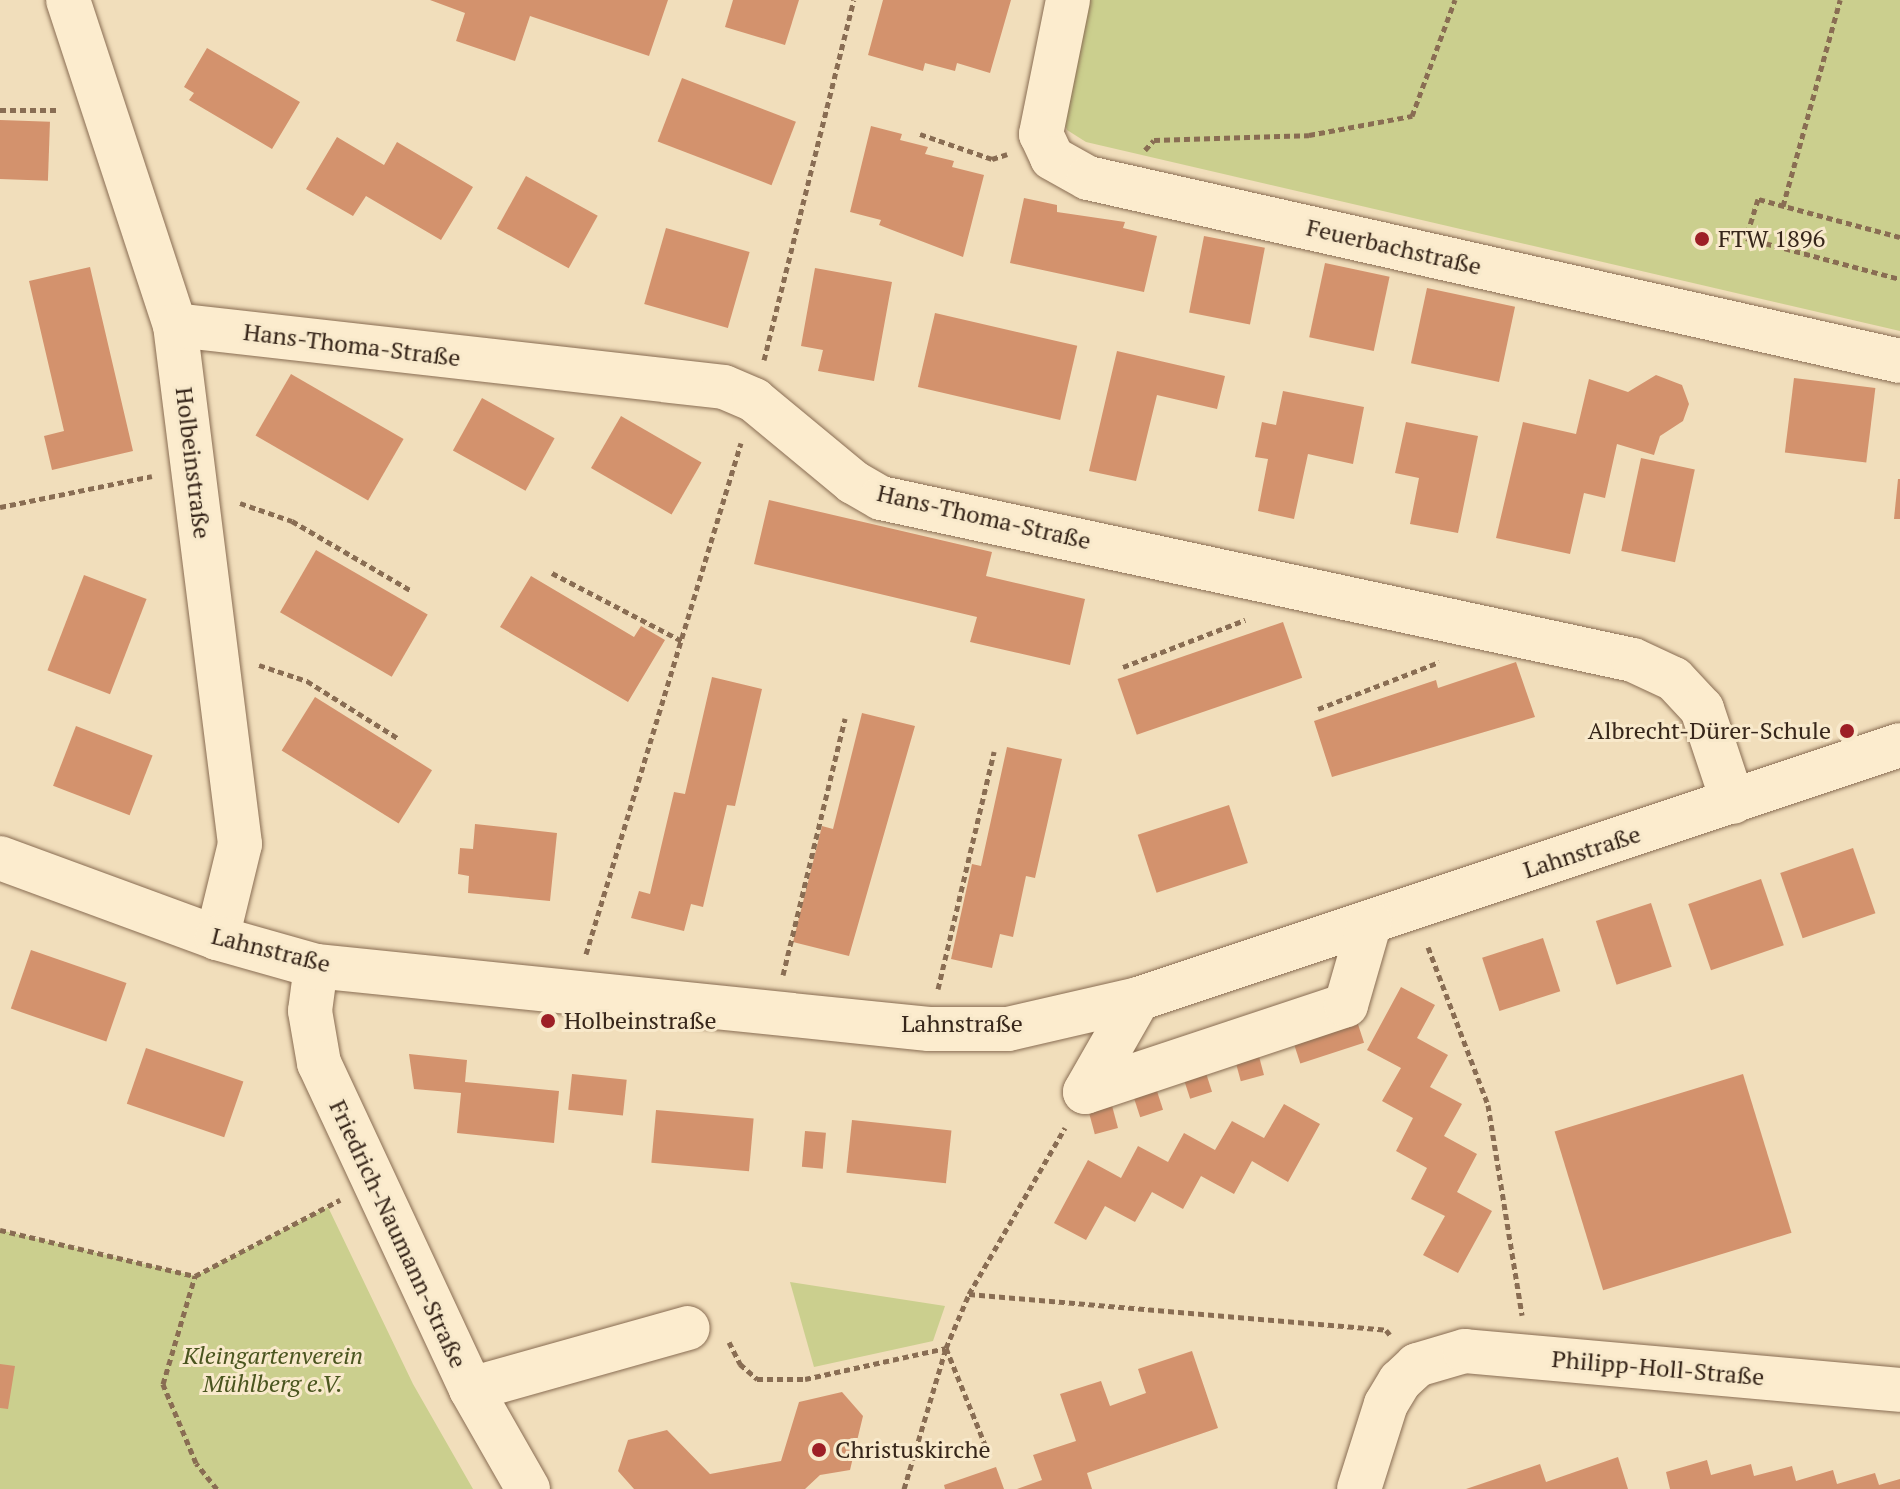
<!DOCTYPE html>
<html>
<head>
<meta charset="utf-8">
<style>
	body { margin:0 }
	#map { position:relative; width:1900px; height:1489px; overflow:hidden; background:#f1debb; font-family:"PT Serif",serif }
	div>[style] { position:absolute }
	[style*='--x'] { left:calc(var(--x)*1px); top:calc(var(--y)*1px); width:calc(var(--w)*1px); rotate:calc(var(--a)*1deg) }
	.green>* { inset:0; background:#cbcf8e }
	.building>* { inset:0; background:#d3926d; transform-origin:0 0 }
	.path>* { height:5px; margin-top:-2.5px; transform-origin:0; background:repeating-linear-gradient(90deg,#896d53 0 6px,transparent 0 10px) }
	.roads { filter:drop-shadow(0 0 2px #896d53) drop-shadow(0 0 2px #896d53) }
	.minor>* { height:44px; margin:-22px; padding:0 22px; transform-origin:22px; border-radius:22px; background:#fcecce }
	.dots>* { width:22px; height:22px; translate:-50% -50%; box-sizing:border-box; border:4px solid #f8e9cb; border-radius:50% }
	span { translate:-50% -50%; white-space:nowrap; text-align:center; line-height:1.15; -webkit-text-stroke:6px #f8e9cb; paint-order:stroke }
	.poi-label { font-size:24px; color:#37261a }
	.left { translate:0 -50%; text-align:left }
	.right { translate:-100% -50%; text-align:right }
	.street-label { font-size:24px; color:#37261a }
	.park-label { font-size:24px; color:#4a551f; font-style:italic }
</style>
</head>
<body>
<div id="map">
	<div class="green">
		<i style="clip-path:polygon(1085px 0,1900px 0,1900px 331px,1086px 142px,1067px 130px,1060px 115px)"></i>
		<i style="clip-path:polygon(328px 1207px,413px 1384px,473px 1489px,0 1489px,0 1230px,195px 1276px)"></i>
		<i style="clip-path:polygon(790px 1282px,945px 1306px,933px 1341px,814px 1367px)"></i>
	</div>
	<div class="building">
		<i style="clip-path:polygon(430px 0,668px 0,649px 56px,530px 16px,515px 61px,456px 41px,465px 13px)"></i>
		<i style="clip-path:polygon(733px 0,799px 0,785px 45px,725px 27px)"></i>
		<i style="clip-path:polygon(883px 0,1011px 0,990px 73px,957px 63px,955px 71px,925px 63px,923px 71px,868px 55px)"></i>
		<i style="clip-path:polygon(207px 48px,300px 102px,272px 149px,189px 100px,194px 93px,184px 87px)"></i>
		<i style="left:682px;top:78px;width:122px;height:68px;rotate:21deg"></i>
		<i style="left:0;top:120px;width:50px;height:59px;rotate:2deg"></i>
		<i style="clip-path:polygon(871px 126px,902px 134px,900px 140px,928px 147px,925px 154px,954px 161px,952px 167px,984px 175px,963px 257px,879px 225px,881px 220px,850px 212px)"></i>
		<i style="clip-path:polygon(337px 137px,384px 165px,397px 142px,473px 187px,441px 240px,366px 196px,353px 216px,306px 189px)"></i>
		<i style="left:526px;top:176px;width:82px;height:60px;rotate:29deg"></i>
		<i style="clip-path:polygon(1024px 198px,1057px 205px,1057px 212px,1125px 222px,1123px 228px,1157px 236px,1144px 292px,1010px 263px)"></i>
		<i style="left:666px;top:228px;width:87px;height:79px;rotate:16deg"></i>
		<i style="left:1204px;top:236px;width:62px;height:78px;rotate:11deg"></i>
		<i style="left:1325px;top:263px;width:66px;height:76px;rotate:12deg"></i>
		<i style="clip-path:polygon(90px 267px,133px 451px,52px 470px,44px 436px,64px 431px,29px 281px)"></i>
		<i style="clip-path:polygon(815px 268px,892px 282px,874px 381px,818px 371px,823px 350px,801px 346px)"></i>
		<i style="left:1427px;top:288px;width:90px;height:77px;rotate:12deg"></i>
		<i style="left:935px;top:313px;width:146px;height:76px;rotate:13deg"></i>
		<i style="clip-path:polygon(1117px 351px,1225px 376px,1217px 409px,1157px 395px,1136px 481px,1089px 471px)"></i>
		<i style="left:291px;top:374px;width:130px;height:71px;rotate:30deg"></i>
		<i style="clip-path:polygon(1656px 375px,1682px 385px,1689px 404px,1683px 421px,1660px 436px,1654px 455px,1617px 444px,1605px 498px,1584px 493px,1570px 554px,1496px 538px,1523px 422px,1576px 434px,1589px 379px,1628px 392px)"></i>
		<i style="left:1794px;top:378px;width:82px;height:75px;rotate:7deg"></i>
		<i style="clip-path:polygon(1283px 391px,1364px 407px,1353px 464px,1308px 454px,1294px 519px,1258px 511px,1268px 459px,1255px 457px,1262px 422px,1276px 425px)"></i>
		<i style="left:482px;top:398px;width:83px;height:60px;rotate:29deg"></i>
		<i style="left:621px;top:416px;width:93px;height:60px;rotate:30deg"></i>
		<i style="clip-path:polygon(1406px 422px,1478px 436px,1458px 533px,1410px 524px,1419px 478px,1395px 473px)"></i>
		<i style="left:1641px;top:458px;width:55px;height:95px;rotate:12deg"></i>
		<i style="clip-path:polygon(1898px 479px,1900px 479px,1900px 519px,1894px 519px)"></i>
		<i style="clip-path:polygon(769px 500px,992px 552px,986px 576px,1085px 599px,1070px 665px,970px 642px,977px 617px,754px 564px)"></i>
		<i style="left:316px;top:550px;width:129px;height:72px;rotate:30deg"></i>
		<i style="left:84px;top:575px;width:67px;height:102px;rotate:21deg"></i>
		<i style="clip-path:polygon(531px 576px,634px 637px,641px 626px,665px 640px,628px 702px,500px 627px)"></i>
		<i style="left:1283px;top:622px;width:59px;height:175px;rotate:71deg"></i>
		<i style="clip-path:polygon(1516px 662px,1535px 717px,1332px 777px,1314px 721px,1436px 680px,1438px 688px)"></i>
		<i style="clip-path:polygon(712px 677px,762px 689px,735px 806px,727px 805px,703px 907px,691px 904px,684px 931px,631px 918px,639px 891px,650px 894px,674px 792px,685px 794px)"></i>
		<i style="left:315px;top:697px;width:138px;height:63px;rotate:32deg"></i>
		<i style="clip-path:polygon(862px 713px,915px 726px,849px 956px,793px 942px,822px 826px,833px 829px)"></i>
		<i style="left:76px;top:726px;width:82px;height:64px;rotate:21deg"></i>
		<i style="clip-path:polygon(1007px 747px,1062px 759px,1035px 878px,1026px 876px,1013px 937px,1000px 934px,992px 968px,951px 959px,972px 864px,981px 866px)"></i>
		<i style="left:1229px;top:805px;width:61px;height:96px;rotate:72deg"></i>
		<i style="clip-path:polygon(475px 824px,557px 833px,550px 901px,468px 893px,469px 876px,458px 874px,460px 848px,473px 849px)"></i>
		<i style="left:1853px;top:848px;width:69px;height:77px;rotate:71deg"></i>
		<i style="left:1761px;top:879px;width:70px;height:77px;rotate:71deg"></i>
		<i style="left:1651px;top:903px;width:67px;height:58px;rotate:72deg"></i>
		<i style="left:1543px;top:938px;width:56px;height:64px;rotate:72deg"></i>
		<i style="left:31px;top:950px;width:101px;height:62px;rotate:19deg"></i>
		<i style="clip-path:polygon(1401px 987px,1435px 1005px,1417px 1038px,1448px 1055px,1430px 1087px,1462px 1104px,1444px 1136px,1477px 1154px,1457px 1192px,1492px 1211px,1458px 1273px,1423px 1255px,1445px 1216px,1411px 1199px,1427px 1168px,1396px 1151px,1413px 1118px,1382px 1101px,1401px 1068px,1367px 1050px)"></i>
		<i style="left:1356px;top:1018px;width:26px;height:67px;rotate:72deg"></i>
		<i style="left:146px;top:1048px;width:103px;height:59px;rotate:19deg"></i>
		<i style="left:1257px;top:1049px;width:27px;height:24px;rotate:75deg"></i>
		<i style="clip-path:polygon(409px 1054px,467px 1060px,465px 1082px,559px 1091px,554px 1143px,457px 1133px,461px 1093px,414px 1089px)"></i>
		<i style="left:1204px;top:1067px;width:26px;height:23px;rotate:72deg"></i>
		<i style="left:572px;top:1074px;width:55px;height:36px;rotate:6deg"></i>
		<i style="left:1743px;top:1074px;width:166px;height:197px;rotate:73deg"></i>
		<i style="left:1155px;top:1085px;width:26px;height:24px;rotate:72deg"></i>
		<i style="left:1111px;top:1102px;width:27px;height:24px;rotate:75deg"></i>
		<i style="clip-path:polygon(1284px 1104px,1320px 1124px,1288px 1182px,1252px 1161px,1234px 1194px,1201px 1176px,1183px 1209px,1152px 1192px,1135px 1222px,1105px 1206px,1086px 1240px,1054px 1223px,1088px 1160px,1121px 1178px,1138px 1146px,1168px 1162px,1184px 1133px,1215px 1150px,1232px 1121px,1264px 1138px)"></i>
		<i style="left:656px;top:1110px;width:98px;height:53px;rotate:5deg"></i>
		<i style="left:852px;top:1120px;width:100px;height:53px;rotate:6deg"></i>
		<i style="left:805px;top:1131px;width:21px;height:36px;rotate:5deg"></i>
		<i style="clip-path:polygon(1192px 1351px,1218px 1428px,1087px 1473px,1092px 1489px,1017px 1489px,1042px 1480px,1033px 1455px,1076px 1441px,1060px 1394px,1101px 1381px,1110px 1406px,1146px 1393px,1138px 1369px)"></i>
		<i style="clip-path:polygon(0 1364px,15px 1366px,8px 1409px,0 1408px)"></i>
		<i style="clip-path:polygon(842px 1392px,863px 1416px,850px 1470px,820px 1475px,805px 1489px,634px 1489px,618px 1471px,628px 1440px,667px 1430px,710px 1474px,781px 1461px,799px 1402px)"></i>
		<i style="clip-path:polygon(1618px 1457px,1628px 1489px,1466px 1489px,1540px 1464px,1546px 1482px)"></i>
		<i style="clip-path:polygon(1707px 1460px,1711px 1475px,1751px 1464px,1754px 1476px,1792px 1466px,1796px 1481px,1833px 1470px,1837px 1484px,1875px 1473px,1879px 1485px,1900px 1479px,1900px 1489px,1670px 1489px,1666px 1472px)"></i>
		<i style="clip-path:polygon(996px 1467px,1004px 1489px,945px 1489px,944px 1485px)"></i>
	</div>
	<div class="path">
		<i style="--x:0;--y:110;--w:60;--a:0"></i>
		<i style="--x:920;--y:134;--w:76;--a:19.1"></i>
		<i style="--x:992;--y:159;--w:16;--a:-18"></i>
		<i style="--x:1145;--y:150;--w:13;--a:-48"></i>
		<i style="--x:1154;--y:140;--w:155;--a:-1.8"></i>
		<i style="--x:1309;--y:135;--w:105;--a:-10.5"></i>
		<i style="--x:1412;--y:116;--w:124;--a:-69.7"></i>
		<i style="--x:1783;--y:206;--w:214;--a:-74.5"></i>
		<i style="--x:1900;--y:237;--w:147;--a:-165"></i>
		<i style="--x:1758;--y:199;--w:41;--a:107.1"></i>
		<i style="--x:1746;--y:238;--w:159;--a:14.9"></i>
		<i style="--x:764;--y:360;--w:371;--a:-76"></i>
		<i style="--x:240;--y:503;--w:55;--a:19.1"></i>
		<i style="--x:292;--y:521;--w:139;--a:30.3"></i>
		<i style="--x:0;--y:507;--w:155;--a:-11.5"></i>
		<i style="--x:552;--y:573;--w:147;--a:27.6"></i>
		<i style="--x:259;--y:665;--w:51;--a:18.4"></i>
		<i style="--x:307;--y:681;--w:109;--a:32.2"></i>
		<i style="--x:1123;--y:667;--w:131;--a:-21.1"></i>
		<i style="--x:1318;--y:709;--w:130;--a:-21.2"></i>
		<i style="--x:1428;--y:947;--w:169;--a:69.2"></i>
		<i style="--x:1488;--y:1105;--w:213;--a:80.8"></i>
		<i style="--x:586;--y:954;--w:534;--a:-73.13"></i>
		<i style="--x:783;--y:975;--w:264;--a:-76.4"></i>
		<i style="--x:938;--y:989;--w:244;--a:-76.7"></i>
		<i style="--x:0;--y:1230;--w:200;--a:13.3"></i>
		<i style="--x:969;--y:1294;--w:192;--a:-60"></i>
		<i style="--x:729;--y:1342;--w:25;--a:63"></i>
		<i style="--x:740;--y:1364;--w:23;--a:41"></i>
		<i style="--x:757;--y:1379;--w:48;--a:0"></i>
		<i style="--x:805;--y:1379;--w:144;--a:-12.4"></i>
		<i style="--x:946;--y:1348;--w:118;--a:68"></i>
		<i style="--x:217;--y:1489;--w:33;--a:-129"></i>
		<i style="--x:196;--y:1463;--w:86;--a:-112.7"></i>
		<i style="--x:163;--y:1384;--w:113;--a:-73.5"></i>
		<i style="--x:195;--y:1276;--w:164;--a:-27.7"></i>
		<i style="--x:904;--y:1489;--w:147;--a:-73.4"></i>
		<i style="--x:946;--y:1348;--w:59;--a:-66.9"></i>
		<i style="--x:969;--y:1294;--w:419;--a:4.9"></i>
		<i style="--x:1386;--y:1330;--w:6;--a:51"></i>
	</div>
	<div class="roads">
		<div class="minor">
			<i style="--x:68;--y:0;--w:342;--a:71.8"></i>
			<i style="--x:175;--y:325;--w:523;--a:82.86"></i>
			<i style="--x:240;--y:844;--w:97;--a:103.7"></i>
			<i style="--x:1068;--y:0;--w:137;--a:101.4"></i>
			<i style="--x:1041;--y:134;--w:26;--a:65"></i>
			<i style="--x:1052;--y:158;--w:41;--a:29.1"></i>
			<i style="--x:1088;--y:178;--w:832;--a:12.7"></i>
			<i style="--x:175;--y:325;--w:552;--a:6.44"></i>
			<i style="--x:724;--y:387;--w:33;--a:23"></i>
			<i style="--x:754;--y:400;--w:129;--a:39.6"></i>
			<i style="--x:853;--y:482;--w:32;--a:30"></i>
			<i style="--x:881;--y:498;--w:769;--a:12.16"></i>
			<i style="--x:1633;--y:660;--w:45;--a:24.9"></i>
			<i style="--x:1674;--y:679;--w:41;--a:47"></i>
			<i style="--x:1702;--y:709;--w:98;--a:71.6"></i>
			<i style="--x:0;--y:858;--w:231;--a:20.2"></i>
			<i style="--x:217;--y:938;--w:103;--a:15.8"></i>
			<i style="--x:316;--y:966;--w:616;--a:5.87"></i>
			<i style="--x:929;--y:1029;--w:79;--a:0"></i>
			<i style="--x:1008;--y:1029;--w:133;--a:-13"></i>
			<i style="--x:1138;--y:999;--w:803;--a:-18.43"></i>
			<i style="--x:316;--y:966;--w:45;--a:97.6"></i>
			<i style="--x:310;--y:1011;--w:53;--a:80.2"></i>
			<i style="--x:319;--y:1063;--w:360;--a:65"></i>
			<i style="--x:471;--y:1389;--w:115;--a:60.3"></i>
			<i style="--x:1085;--y:1092;--w:275;--a:-18.4"></i>
			<i style="--x:1346;--y:1005;--w:86;--a:-73.9"></i>
			<i style="--x:1085;--y:1092;--w:107;--a:-60.3"></i>
			<i style="--x:471;--y:1389;--w:225;--a:-15.7"></i>
			<i style="--x:1359;--y:1489;--w:89;--a:-72.4"></i>
			<i style="--x:1386;--y:1404;--w:27;--a:-59"></i>
			<i style="--x:1400;--y:1381;--w:23;--a:-43"></i>
			<i style="--x:1417;--y:1365;--w:50;--a:-16.3"></i>
			<i style="--x:1465;--y:1351;--w:437;--a:5.1"></i>
		</div>
	</div>
	<div class="dots">
		<i style="left:1702px;top:239px;background:#9d1f26"></i>
		<i style="left:1847px;top:731px;background:#9d1f26"></i>
		<i style="left:548px;top:1021px;background:#9d1f26"></i>
		<i style="left:819px;top:1450px;background:#9d1f26"></i>
	</div>
	<div class="poi-label">
		<span class="left" style="left:1718px;top:239px">FTW 1896</span>
		<span class="right" style="left:1831px;top:731px">Albrecht-Dürer-Schule</span>
		<span class="left" style="left:564px;top:1021px">Holbeinstraße</span>
		<span class="left" style="left:835px;top:1450px">Christuskirche</span>
	</div>
	<div class="street-label">
		<span style="left:1394px;top:247px;rotate:13deg">Feuerbachstraße</span>
		<span style="left:352px;top:345px;rotate:7deg">Hans-Thoma-Straße</span>
		<span style="left:193px;top:463px;rotate:83deg">Holbeinstraße</span>
		<span style="left:984px;top:517px;rotate:13deg">Hans-Thoma-Straße</span>
		<span style="left:1582px;top:852px;rotate:-18deg">Lahnstraße</span>
		<span style="left:271px;top:950px;rotate:14deg">Lahnstraße</span>
		<span style="left:962px;top:1024px">Lahnstraße</span>
		<span style="left:398px;top:1234px;rotate:65deg">Friedrich-Naumann-Straße</span>
		<span style="left:1658px;top:1368px;rotate:5deg">Philipp-Holl-Straße</span>
	</div>
	<div class="park-label">
		<span style="left:273px;top:1370px">Kleingartenverein<br>Mühlberg e.V.</span>
	</div>
</div>
</body>
</html>
